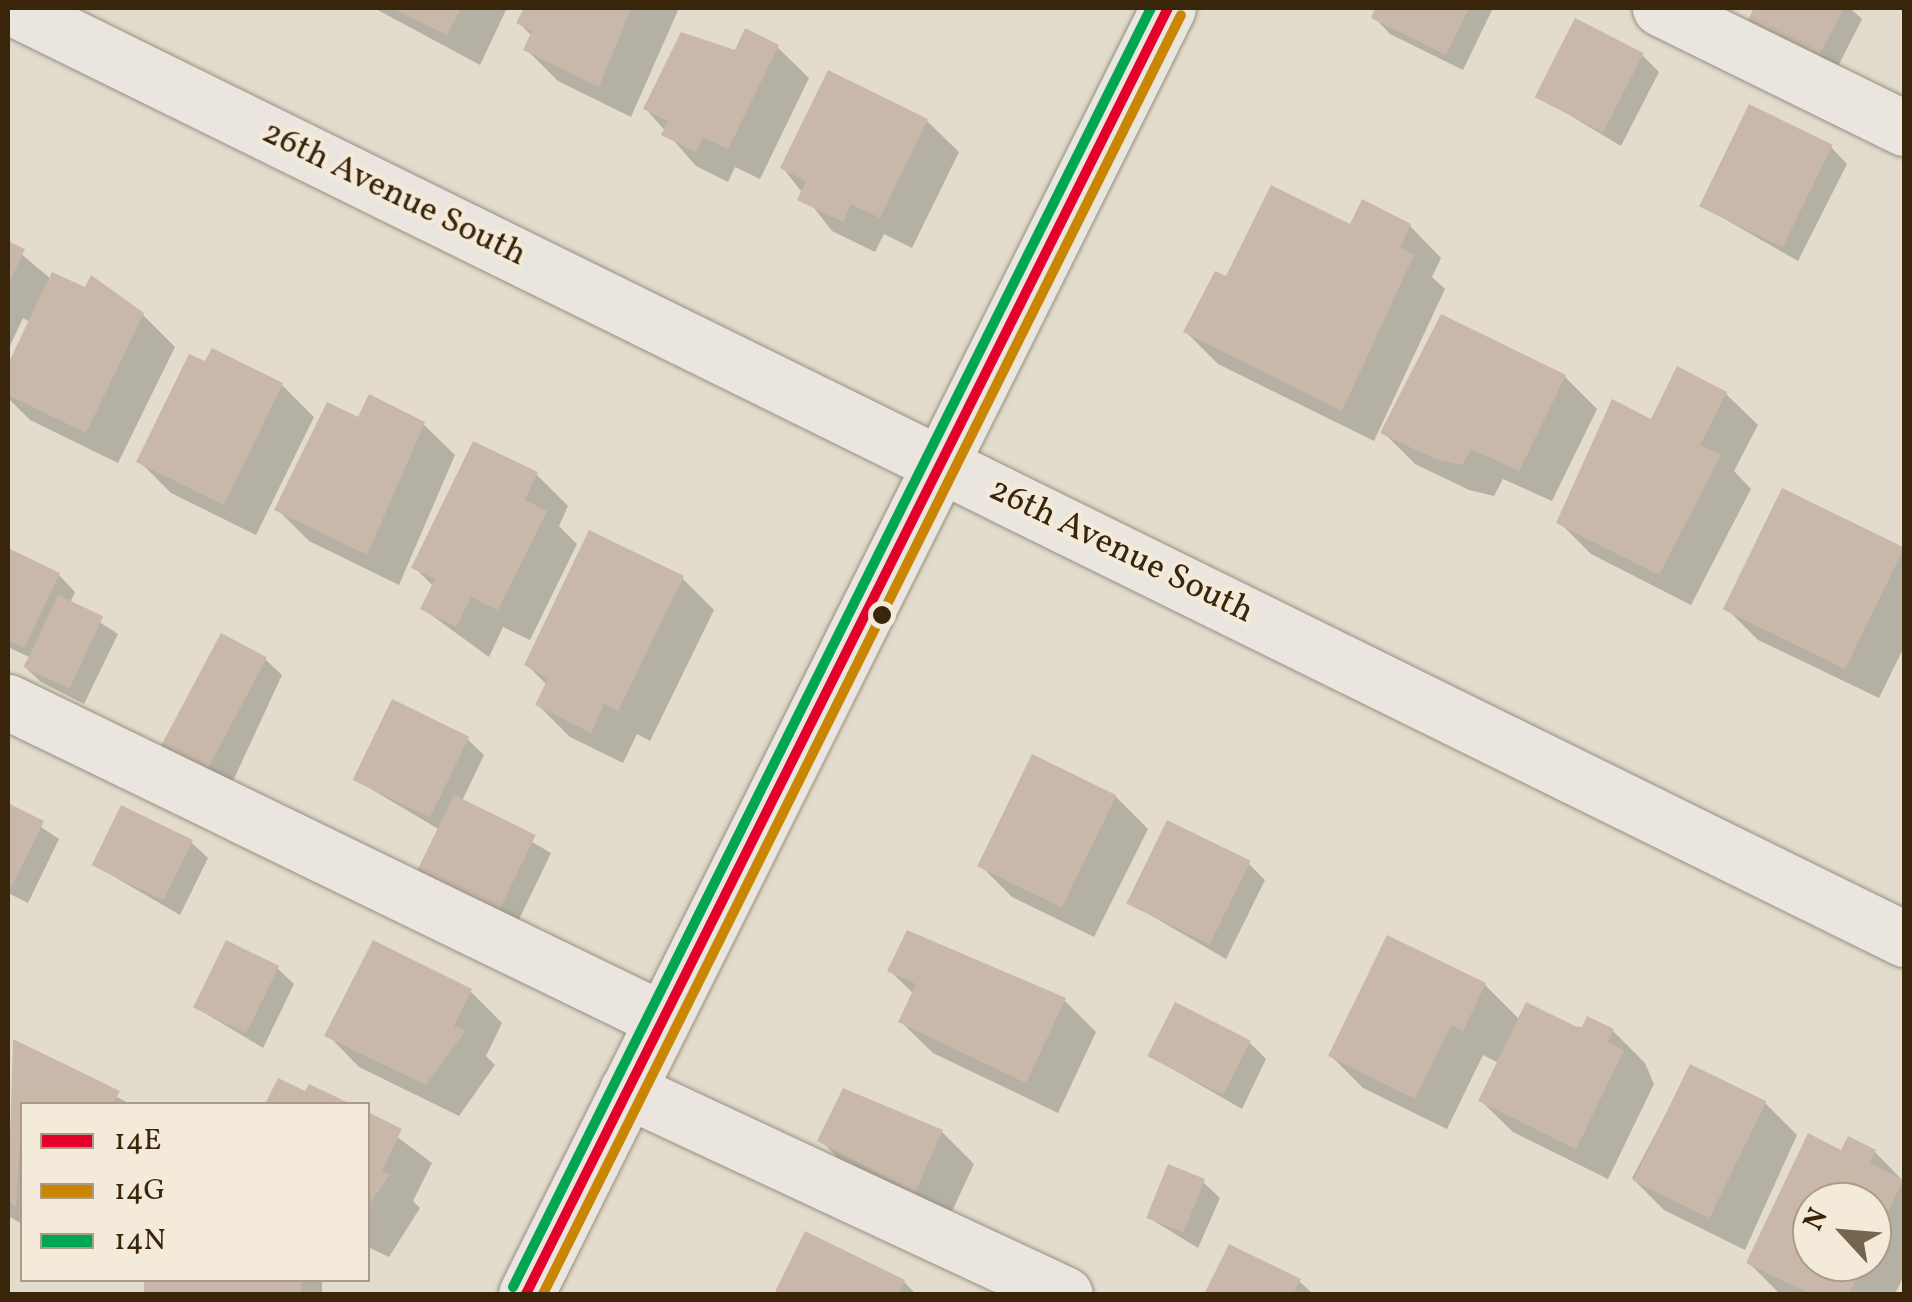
<!DOCTYPE html>
<html>
<head>
<meta charset="utf-8">
<style>
	body { margin:0 }
	#map { position:relative; width:1912px; height:1302px; overflow:hidden; background:#e3dccd; font-family:Vollkorn,serif }
	div>[style] { position:absolute }
	[style*='--x'] { left:calc(var(--x)*1px); top:calc(var(--y)*1px); width:calc(var(--w)*1px); rotate:calc(var(--a)*1deg) }
	.shadow>* { inset:0; background:#0003; transform-origin:0 0 }
	.building>* { inset:0; background:#c9b8aa; transform-origin:0 0 }
	.roads { filter:drop-shadow(0 0 2px #969083) drop-shadow(0 0 2px #969083) }
	.minor>* { height:55px; margin:-27.5px; padding:0 27.5px; transform-origin:27.5px; border-radius:27.5px; background:#eae5de }
	.bus-1>* { height:10px; margin:-5px; padding:0 5px; transform-origin:5px; border-radius:5px; background:#e4002b }
	.bus-2>* { height:10px; margin:-5px; padding:0 5px; transform-origin:5px; border-radius:5px; background:#c88602 }
	.bus-3>* { height:10px; margin:-5px; padding:0 5px; transform-origin:5px; border-radius:5px; background:#00a651 }
	.dots>* { width:28px; height:28px; translate:-50% -50%; box-sizing:border-box; border:5px solid #f3ead9; border-radius:50% }
	span { translate:-50% -50%; white-space:nowrap; text-align:center; line-height:1.15; -webkit-text-stroke:8px #f3ead9; paint-order:stroke }
	.street-label { font-size:35px; color:#392509 }
	.frame { position:absolute; inset:0; border:10px solid #392509; pointer-events:none }
	.legend { position:absolute; left:20px; top:1102px; width:350px; height:180px; box-sizing:border-box; background:#f3ead9; border:2px solid #a99b86; margin:0; padding:12px 18px; list-style:none; font-size:30px; color:#392509 }
	.legend li { display:flex; align-items:center; gap:20px; height:50px }
	.legend b { width:50px; border:2px solid #a99b86 }
	.north { position:absolute; left:1792px; top:1182px; width:100px; height:100px; box-sizing:border-box; background:#f3ead9; border:2px solid #a99b86; border-radius:50%; rotate:296deg; font-size:28px; font-weight:700; line-height:40px; text-align:center; color:#392509 }
	.north::after { content:''; display:block; margin:auto; width:35px; height:45px; background:#74654e; clip-path:polygon(50% 0,100% 100%,50% 72%,0 100%) }
</style>
</head>
<body>
<div id="map">
	<div class="shadow">
		<i style="clip-path:polygon(374px 8px,507px 8px,480px 65px)"></i>
		<i style="clip-path:polygon(526px 8px,679px 8px,631px 117px,558px 81px,526px 49px,532px 36px,519px 23px)"></i>
		<i style="clip-path:polygon(1378px 8px,1493px 8px,1463px 70px,1390px 34px,1374px 17px)"></i>
		<i style="clip-path:polygon(1757px 8px,1850px 8px,1862px 19px,1829px 84px,1744px 32px)"></i>
		<i style="clip-path:polygon(777px 47px,809px 78px,760px 179px,735px 167px,728px 182px,696px 166px,646px 109px,716px 52px)"></i>
		<i style="clip-path:polygon(1642px 55px,1659px 72px,1621px 146px,1538px 96px)"></i>
		<i style="clip-path:polygon(927px 121px,959px 152px,912px 248px,884px 234px,875px 252px,832px 231px,783px 168px)"></i>
		<i style="clip-path:polygon(1831px 147px,1847px 164px,1798px 261px,1702px 206px)"></i>
		<i style="clip-path:polygon(1410px 226px,1441px 258px,1432px 277px,1445px 289px,1374px 441px,1218px 364px,1186px 332px,1227px 279px)"></i>
		<i style="clip-path:polygon(8px 243px,51px 279px,143px 315px,175px 347px,118px 463px,30px 420px,8px 398px,8px 369px,30px 322px,23px 318px,8px 350px)"></i>
		<i style="clip-path:polygon(213px 352px,282px 385px,314px 417px,256px 535px,171px 493px,139px 461px)"></i>
		<i style="clip-path:polygon(1565px 377px,1597px 409px,1552px 501px,1503px 479px,1494px 496px,1469px 490px,1415px 464px,1383px 432px)"></i>
		<i style="clip-path:polygon(1726px 394px,1758px 425px,1734px 471px,1751px 489px,1691px 605px,1591px 554px,1559px 522px,1652px 422px)"></i>
		<i style="clip-path:polygon(359px 421px,423px 424px,455px 455px,399px 585px,309px 541px,277px 509px)"></i>
		<i style="clip-path:polygon(536px 474px,568px 506px,559px 526px,577px 544px,530px 640px,503px 627px,489px 657px,423px 609px,434px 587px,414px 567px)"></i>
		<i style="clip-path:polygon(1783px 491px,1904px 551px,1904px 647px,1879px 698px,1758px 640px,1726px 608px)"></i>
		<i style="clip-path:polygon(8px 550px,59px 575px,75px 592px,70px 603px,118px 634px,84px 704px,41px 682px,24px 666px,29px 657px,8px 647px)"></i>
		<i style="clip-path:polygon(682px 578px,714px 610px,650px 741px,637px 734px,623px 763px,570px 737px,538px 705px,547px 685px,527px 665px)"></i>
		<i style="clip-path:polygon(265px 659px,282px 675px,226px 796px,180px 774px)"></i>
		<i style="clip-path:polygon(467px 739px,484px 755px,462px 801px,551px 853px,510px 938px,440px 830px,356px 780px)"></i>
		<i style="clip-path:polygon(1033px 757px,1116px 797px,1148px 829px,1094px 937px,1012px 897px,980px 865px)"></i>
		<i style="clip-path:polygon(8px 805px,59px 839px,28px 903px,8px 893px)"></i>
		<i style="clip-path:polygon(191px 842px,208px 858px,180px 915px,94px 865px)"></i>
		<i style="clip-path:polygon(1248px 863px,1265px 880px,1226px 959px,1128px 902px)"></i>
		<i style="clip-path:polygon(277px 968px,294px 984px,263px 1048px,195px 1007px)"></i>
		<i style="clip-path:polygon(890px 971px,1064px 1000px,1096px 1032px,1058px 1113px,933px 1053px,901px 1022px,914px 994px)"></i>
		<i style="clip-path:polygon(1485px 985px,1520px 1020px,1613px 1031px,1645px 1063px,1654px 1084px,1608px 1179px,1513px 1132px,1481px 1101px,1499px 1063px,1483px 1055px,1447px 1129px,1363px 1088px,1331px 1056px)"></i>
		<i style="clip-path:polygon(470px 991px,502px 1023px,486px 1056px,495px 1065px,459px 1116px,359px 1067px,328px 1035px)"></i>
		<i style="clip-path:polygon(14px 1042px,130px 1104px,22px 1104px,22px 1224px,8px 1216px)"></i>
		<i style="clip-path:polygon(1250px 1043px,1266px 1059px,1242px 1109px,1150px 1056px)"></i>
		<i style="clip-path:polygon(1691px 1067px,1765px 1103px,1797px 1135px,1745px 1250px,1664px 1210px,1632px 1178px)"></i>
		<i style="clip-path:polygon(368px 1115px,432px 1163px,413px 1201px,420px 1208px,389px 1257px,368px 1247px)"></i>
		<i style="clip-path:polygon(942px 1132px,974px 1164px,947px 1222px,852px 1172px,820px 1140px)"></i>
		<i style="clip-path:polygon(evenodd,1875px 1152px,1904px 1182px,1904px 1275px,1895px 1294px,1780px 1294px,1749px 1263px,1842px 1153px,1875px 1152px,1812px 1202px,1872px 1202px,1872px 1262px,1812px 1262px,1812px 1202px)"></i>
		<i style="clip-path:polygon(1203px 1182px,1220px 1198px,1198px 1248px,1149px 1218px)"></i>
		<i style="clip-path:polygon(806px 1234px,904px 1282px,916px 1294px,777px 1294px)"></i>
		<i style="clip-path:polygon(1230px 1247px,1299px 1281px,1313px 1294px,1207px 1294px)"></i>
		<i style="left:147px;top:1280px;width:175px;height:16px"></i>
	</div>
	<div class="building">
		<i style="clip-path:polygon(392px 8px,461px 8px,447px 35px)"></i>
		<i style="clip-path:polygon(524px 8px,631px 8px,599px 87px,523px 50px,532px 31px,516px 23px)"></i>
		<i style="clip-path:polygon(1375px 8px,1469px 8px,1446px 55px,1371px 18px)"></i>
		<i style="clip-path:polygon(1754px 8px,1844px 8px,1812px 69px,1741px 33px)"></i>
		<i style="left:1575px;top:18px;width:77px;height:89px;rotate:27deg"></i>
		<i style="clip-path:polygon(745px 28px,779px 45px,728px 149px,703px 137px,696px 152px,661px 135px,668px 121px,643px 109px,681px 32px,735px 50px)"></i>
		<i style="clip-path:polygon(828px 70px,928px 119px,880px 218px,851px 204px,843px 222px,797px 200px,806px 181px,780px 168px)"></i>
		<i style="left:1749px;top:104px;width:93px;height:114px;rotate:26deg"></i>
		<i style="clip-path:polygon(1271px 185px,1350px 224px,1362px 199px,1411px 224px,1400px 247px,1414px 255px,1342px 411px,1183px 332px,1215px 271px,1226px 276px)"></i>
		<i style="clip-path:polygon(8px 241px,25px 249px,8px 285px)"></i>
		<i style="clip-path:polygon(52px 272px,85px 287px,91px 275px,144px 313px,86px 433px,8px 395px,8px 364px)"></i>
		<i style="clip-path:polygon(1441px 314px,1566px 375px,1519px 471px,1471px 449px,1462px 465px,1435px 459px,1380px 433px)"></i>
		<i style="clip-path:polygon(212px 348px,283px 383px,224px 505px,136px 462px,189px 354px,205px 361px)"></i>
		<i style="clip-path:polygon(1677px 366px,1727px 392px,1700px 445px,1721px 455px,1659px 575px,1556px 523px,1612px 399px,1651px 419px)"></i>
		<i style="clip-path:polygon(369px 394px,425px 422px,367px 555px,274px 510px,327px 402px,358px 417px)"></i>
		<i style="clip-path:polygon(473px 441px,538px 472px,525px 500px,547px 511px,498px 610px,471px 597px,456px 627px,420px 609px,435px 579px,411px 568px)"></i>
		<i style="left:1782px;top:488px;width:136px;height:135px;rotate:26deg"></i>
		<i style="clip-path:polygon(589px 530px,684px 576px,618px 711px,604px 704px,591px 733px,535px 705px,548px 678px,524px 665px)"></i>
		<i style="clip-path:polygon(8px 548px,60px 573px,24px 648px,8px 640px)"></i>
		<i style="left:58px;top:595px;width:50px;height:80px;rotate:25deg"></i>
		<i style="left:221px;top:633px;width:52px;height:139px;rotate:28deg"></i>
		<i style="left:392px;top:699px;width:86px;height:90px;rotate:26deg"></i>
		<i style="left:1032px;top:754px;width:94px;height:125px;rotate:26deg"></i>
		<i style="left:454px;top:795px;width:91px;height:98px;rotate:26deg"></i>
		<i style="clip-path:polygon(8px 803px,44px 821px,11px 888px,8px 887px)"></i>
		<i style="left:121px;top:805px;width:80px;height:67px;rotate:26deg"></i>
		<i style="left:1167px;top:820px;width:93px;height:93px;rotate:26deg"></i>
		<i style="clip-path:polygon(907px 930px,1066px 998px,1026px 1083px,898px 1022px,916px 984px,887px 971px)"></i>
		<i style="clip-path:polygon(1387px 935px,1486px 983px,1463px 1031px,1451px 1025px,1415px 1099px,1328px 1056px)"></i>
		<i style="left:226px;top:940px;width:59px;height:75px;rotate:26deg"></i>
		<i style="clip-path:polygon(373px 940px,472px 989px,454px 1026px,465px 1031px,426px 1085px,324px 1036px)"></i>
		<i style="left:1175px;top:1002px;width:85px;height:61px;rotate:27deg"></i>
		<i style="clip-path:polygon(1526px 1002px,1581px 1029px,1587px 1016px,1614px 1029px,1608px 1042px,1624px 1050px,1576px 1149px,1478px 1101px)"></i>
		<i style="clip-path:polygon(13px 1039px,120px 1091px,113px 1104px,22px 1104px,16px 1206px,8px 1202px)"></i>
		<i style="left:1690px;top:1064px;width:85px;height:130px;rotate:26deg"></i>
		<i style="clip-path:polygon(278px 1078px,305px 1091px,309px 1084px,351px 1104px,265px 1104px)"></i>
		<i style="clip-path:polygon(843px 1088px,943px 1130px,915px 1192px,817px 1141px)"></i>
		<i style="clip-path:polygon(368px 1112px,402px 1129px,382px 1171px,390px 1175px,368px 1206px)"></i>
		<i style="clip-path:polygon(1808px 1133px,1841px 1150px,1848px 1136px,1876px 1150px,1870px 1163px,1903px 1180px,1872px 1245px,1872px 1202px,1812px 1202px,1812px 1262px,1864px 1262px,1849px 1294px,1811px 1294px,1746px 1263px)"></i>
		<i style="left:1168px;top:1164px;width:40px;height:58px;rotate:22deg"></i>
		<i style="clip-path:polygon(805px 1231px,905px 1280px,898px 1294px,774px 1294px)"></i>
		<i style="clip-path:polygon(1229px 1244px,1301px 1279px,1293px 1294px,1204px 1294px)"></i>
		<i style="left:144px;top:1280px;width:157px;height:16px"></i>
	</div>
	<div class="roads">
		<div class="minor">
			<i style="--x:13;--y:8;--w:2108;--a:26.21"></i>
			<i style="--x:1660;--y:8;--w:272;--a:26.2"></i>
			<i style="--x:8;--y:702;--w:726;--a:25.89"></i>
			<i style="--x:627;--y:1090;--w:483;--a:25"></i>
			<i style="--x:526;--y:1294;--w:1437;--a:-63.47"></i>
		</div>
	</div>
	<div class="bus-1">
		<i style="--x:526;--y:1294;--w:1437;--a:-63.47"></i>
	</div>
	<div class="bus-2">
		<i style="--x:543;--y:1294;--w:1429;--a:-63.49"></i>
	</div>
	<div class="bus-3">
		<i style="--x:513;--y:1287;--w:1429;--a:-63.49"></i>
	</div>
	<div class="dots">
		<i style="left:882px;top:615px;background:#392509"></i>
	</div>
	<div class="street-label">
		<span style="left:394px;top:194px;rotate:26deg">26th Avenue South</span>
		<span style="left:1121px;top:551px;rotate:26deg">26th Avenue South</span>
	</div>
	<div class="frame"></div>
	<ul class="legend">
	<li><b style="height:12px;background:#e4002b"></b>14E</li>
	<li><b style="height:12px;background:#c88602"></b>14G</li>
	<li><b style="height:12px;background:#00a651"></b>14N</li>
	</ul>
	<div class="north">N</div>
</div>
</body>
</html>
